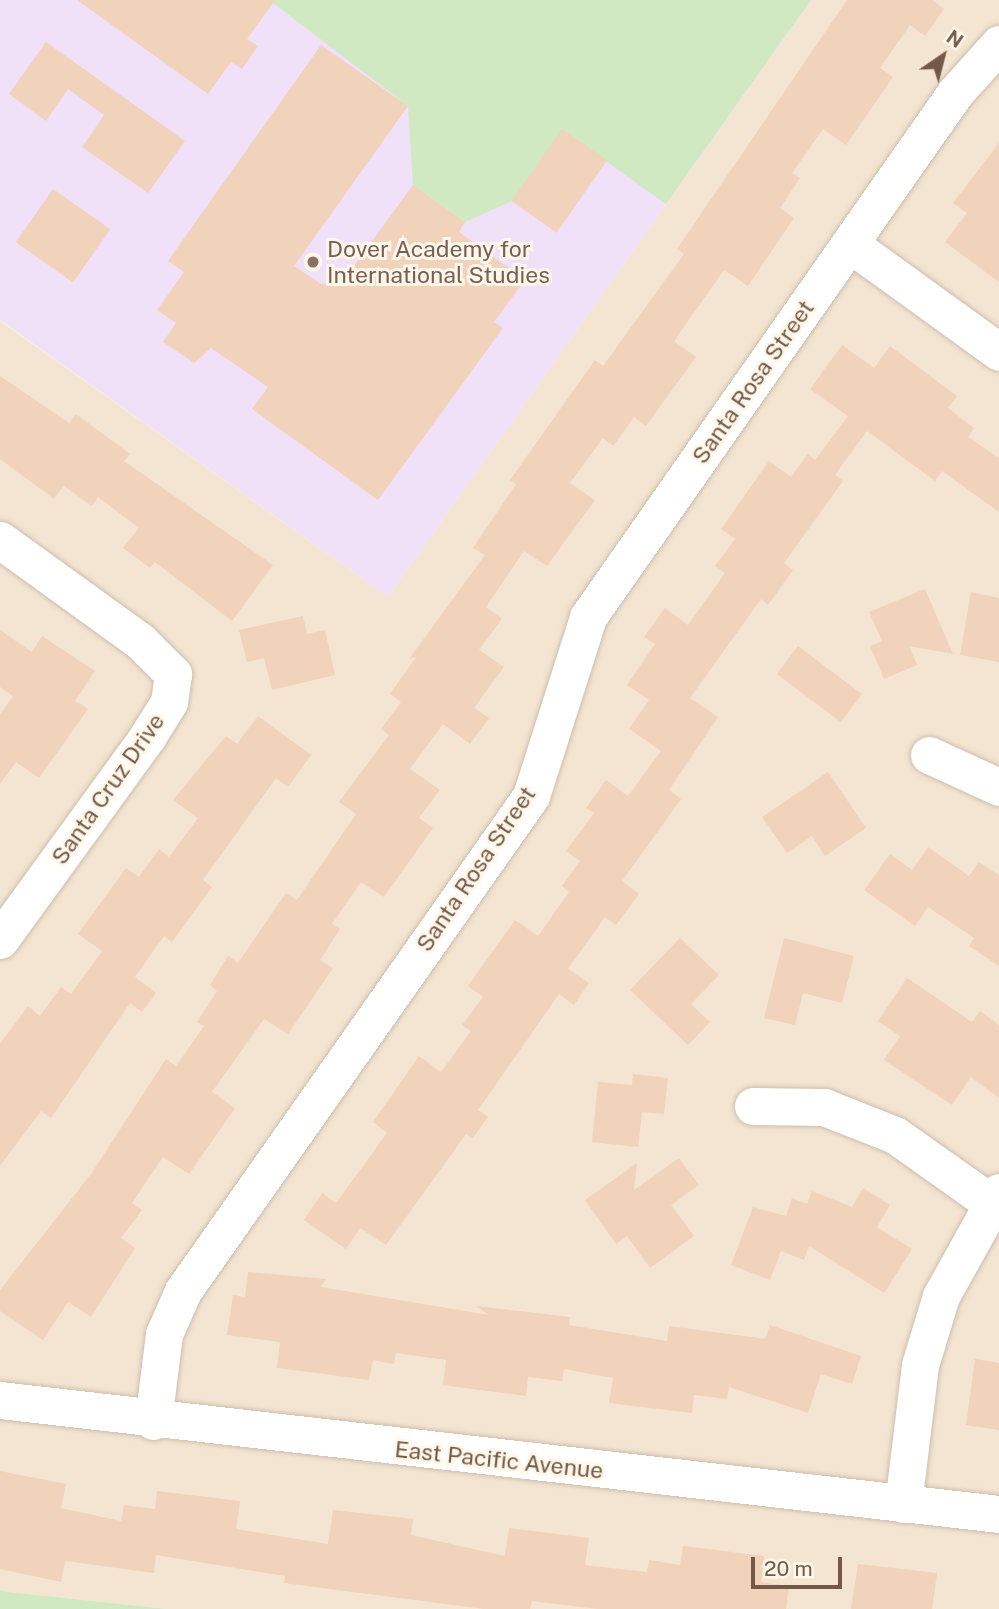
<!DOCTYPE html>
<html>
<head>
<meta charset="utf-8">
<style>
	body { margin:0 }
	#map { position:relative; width:999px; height:1609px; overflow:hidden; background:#fcf3e3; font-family:"Public Sans",sans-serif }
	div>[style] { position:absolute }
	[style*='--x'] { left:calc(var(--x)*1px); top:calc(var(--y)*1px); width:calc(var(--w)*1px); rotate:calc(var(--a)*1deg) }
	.residential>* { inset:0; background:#f3e5d1 }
	.education>* { inset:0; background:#f0e0f8 }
	.green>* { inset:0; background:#d1e9c2 }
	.building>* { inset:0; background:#f1d2bb; transform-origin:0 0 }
	.roads { filter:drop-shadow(0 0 2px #cfbdad) drop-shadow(0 0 2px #cfbdad) }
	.minor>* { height:37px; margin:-18.5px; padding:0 18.5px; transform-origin:18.5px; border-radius:18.5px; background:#fff }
	.dots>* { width:19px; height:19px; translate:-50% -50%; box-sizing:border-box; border:4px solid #fff7e9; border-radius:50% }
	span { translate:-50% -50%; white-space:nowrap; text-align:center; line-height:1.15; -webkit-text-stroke:6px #fff7e9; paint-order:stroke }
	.education-label { font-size:23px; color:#785e54 }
	.left { translate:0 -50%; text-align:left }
	.street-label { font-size:23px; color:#745949 }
	.north { position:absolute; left:908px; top:21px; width:70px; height:70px; -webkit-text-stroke:5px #fff7e9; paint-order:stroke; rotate:35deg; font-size:19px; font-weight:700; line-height:28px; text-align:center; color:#745949 }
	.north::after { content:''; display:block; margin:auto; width:24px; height:32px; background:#745949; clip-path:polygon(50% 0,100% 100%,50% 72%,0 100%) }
	.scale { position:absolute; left:751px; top:1557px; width:91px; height:32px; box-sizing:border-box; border:4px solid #745949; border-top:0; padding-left:9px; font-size:21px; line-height:24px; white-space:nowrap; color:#745949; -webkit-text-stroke:5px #fff7e9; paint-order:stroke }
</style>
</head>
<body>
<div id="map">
	<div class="residential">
		<i style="clip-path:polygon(811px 0,999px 0,999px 1609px,168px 1609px,0 1591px,0 321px,388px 597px)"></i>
	</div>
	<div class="education">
		<i style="clip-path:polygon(0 0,811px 0,388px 597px,0 320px)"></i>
	</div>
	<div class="green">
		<i style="clip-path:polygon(269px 0,811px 0,666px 204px,562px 130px,512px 201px,465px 222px,413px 185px,408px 106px)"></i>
		<i style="clip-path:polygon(0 1591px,168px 1609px,0 1609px)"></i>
	</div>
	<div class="building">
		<i style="clip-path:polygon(77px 0,275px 0,247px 39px,258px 46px,242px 69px,231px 62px,208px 94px)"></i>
		<i style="clip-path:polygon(847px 0,932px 0,944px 9px,925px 36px,910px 25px,880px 68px,893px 77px,846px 145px,823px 129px,792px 173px,800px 178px,780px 208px,794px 218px,748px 286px,724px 270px,674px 341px,696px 357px,646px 426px,634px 417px,613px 446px,603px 438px,570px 483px,595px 500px,547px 566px,524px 551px,486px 607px,502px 619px,479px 650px,504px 667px,474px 708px,489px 718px,470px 744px,443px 724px,410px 769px,440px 790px,419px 818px,433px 828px,384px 897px,361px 882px,332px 924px,340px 929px,320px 960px,333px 968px,288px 1034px,264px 1019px,212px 1092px,235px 1108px,189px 1174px,163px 1157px,132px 1203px,142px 1210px,121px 1238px,135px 1248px,91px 1317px,68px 1302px,43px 1340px,0 1311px,0 1290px,91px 1174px,166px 1059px,176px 1066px,204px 1026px,197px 1022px,217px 991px,210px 985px,228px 956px,238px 963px,286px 893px,297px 900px,356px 814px,339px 802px,389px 735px,381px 729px,401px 702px,390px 694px,416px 657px,409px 659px,485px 555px,473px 548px,516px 484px,510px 480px,595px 360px,603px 366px,684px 254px,677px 249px)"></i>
		<i style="clip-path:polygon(46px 42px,185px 141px,148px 193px,82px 147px,104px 115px,68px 89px,46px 121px,9px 94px)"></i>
		<i style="clip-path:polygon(321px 45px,408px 106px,294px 266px,321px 284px,340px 285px,413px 185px,465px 222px,459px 232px,525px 280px,494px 322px,503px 328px,378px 500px,252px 409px,268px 387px,211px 348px,194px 363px,163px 342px,176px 323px,157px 310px,184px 272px,168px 261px)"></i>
		<i style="left:562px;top:129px;width:55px;height:88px;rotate:35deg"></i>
		<i style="clip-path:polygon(999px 143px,999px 282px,945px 242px,967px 213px,953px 203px)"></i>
		<i style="left:53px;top:189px;width:70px;height:65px;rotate:35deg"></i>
		<i style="clip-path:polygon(842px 345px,874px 368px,890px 346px,957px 396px,948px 408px,974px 428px,968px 437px,999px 458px,999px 512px,942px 471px,935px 481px,867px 431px,835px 475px,843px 481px,784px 563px,793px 570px,768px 605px,761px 599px,690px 698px,718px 717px,669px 790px,681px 799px,622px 881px,639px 894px,616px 925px,605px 917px,568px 969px,589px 983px,574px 1005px,559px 994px,478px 1110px,488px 1117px,472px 1139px,466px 1134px,386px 1245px,360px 1228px,346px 1249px,304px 1220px,322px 1193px,336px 1203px,387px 1133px,373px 1122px,419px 1056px,441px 1072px,471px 1031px,462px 1025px,483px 997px,468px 986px,515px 920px,538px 936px,569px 892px,562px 886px,580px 861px,566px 851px,594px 813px,586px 808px,606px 780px,628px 796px,661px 751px,629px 729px,649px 700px,627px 685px,655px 644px,644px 637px,665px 608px,688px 625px,725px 573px,715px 566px,735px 539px,721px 529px,769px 461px,791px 477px,808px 454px,815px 460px,848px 416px,810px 389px)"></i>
		<i style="clip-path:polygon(0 376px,69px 423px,76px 414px,130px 454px,124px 461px,273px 565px,232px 621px,155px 562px,150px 568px,123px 548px,139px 528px,98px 497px,92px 506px,64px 486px,54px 499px,0 459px)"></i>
		<i style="clip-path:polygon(925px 589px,953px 654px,909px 646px,917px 665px,884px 679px,870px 646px,882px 641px,869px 612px)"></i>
		<i style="clip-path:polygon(971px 592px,999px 598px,999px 662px,960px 655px)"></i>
		<i style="clip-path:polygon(303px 616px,307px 634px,325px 630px,335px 675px,272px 690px,264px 658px,247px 662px,239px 630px)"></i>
		<i style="clip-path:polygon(0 630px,32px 652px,42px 636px,95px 671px,75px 701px,88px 709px,39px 778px,16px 762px,0 784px,0 714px,13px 696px,0 687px)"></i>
		<i style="left:798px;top:646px;width:80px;height:35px;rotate:37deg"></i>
		<i style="clip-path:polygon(258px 716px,311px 755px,288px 787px,276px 778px,203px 880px,212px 887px,172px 942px,164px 936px,135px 977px,156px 993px,142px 1012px,130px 1003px,51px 1118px,41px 1111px,0 1166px,0 1044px,28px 1006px,40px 1016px,61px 987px,71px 994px,102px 951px,78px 934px,126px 868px,139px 877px,159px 849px,169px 857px,198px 818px,173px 800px,226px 736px,237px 744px)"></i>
		<i style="clip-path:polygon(828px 772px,866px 828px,825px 856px,812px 836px,787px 853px,762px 817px)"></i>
		<i style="clip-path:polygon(928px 847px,969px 876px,979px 862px,999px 875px,999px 966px,969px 946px,974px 938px,928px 907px,915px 926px,864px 890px,890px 854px,912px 870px)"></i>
		<i style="clip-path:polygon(680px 938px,719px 975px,691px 1004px,710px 1022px,688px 1045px,630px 990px)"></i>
		<i style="clip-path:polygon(784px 938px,854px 956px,842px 1003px,803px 993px,795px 1025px,764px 1018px)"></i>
		<i style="clip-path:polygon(907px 978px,972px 1022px,980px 1011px,999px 1025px,999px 1098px,971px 1077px,952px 1105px,884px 1060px,900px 1036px,878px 1021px)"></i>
		<i style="clip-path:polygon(633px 1074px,668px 1078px,664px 1114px,642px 1112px,638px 1147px,592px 1142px,598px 1082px,632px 1085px)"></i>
		<i style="clip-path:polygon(679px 1158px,699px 1185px,671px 1205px,694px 1236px,650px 1268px,627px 1236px,616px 1244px,585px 1200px,637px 1163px,634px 1190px)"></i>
		<i style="clip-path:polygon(863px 1188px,890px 1205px,877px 1227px,912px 1249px,884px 1293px,809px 1246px,804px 1260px,781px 1251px,770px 1280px,731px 1265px,753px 1207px,786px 1216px,792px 1198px,807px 1204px,812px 1191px,852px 1207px)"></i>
		<i style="clip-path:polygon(248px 1272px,326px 1279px,321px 1287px,489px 1315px,476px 1306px,570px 1317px,569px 1325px,667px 1341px,669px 1326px,765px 1339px,770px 1325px,861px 1356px,852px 1384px,821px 1374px,808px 1413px,729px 1387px,727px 1399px,694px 1395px,692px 1413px,609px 1403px,613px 1378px,564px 1369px,562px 1381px,528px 1377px,526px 1396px,443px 1385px,446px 1360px,396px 1353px,394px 1364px,373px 1360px,369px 1380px,309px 1372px,277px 1368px,280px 1342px,227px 1335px,233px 1295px,245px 1297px)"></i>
		<i style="clip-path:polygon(975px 1359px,999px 1363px,999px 1430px,966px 1425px)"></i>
		<i style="clip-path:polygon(0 1471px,66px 1484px,61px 1508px,121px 1521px,124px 1505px,155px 1509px,157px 1491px,240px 1501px,236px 1529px,328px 1544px,333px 1510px,413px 1519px,411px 1535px,505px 1556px,509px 1528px,589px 1538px,585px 1565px,647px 1572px,649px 1560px,680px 1565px,683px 1546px,764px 1556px,761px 1582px,789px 1586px,786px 1609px,598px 1609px,532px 1601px,530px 1609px,484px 1609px,284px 1583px,285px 1576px,156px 1555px,154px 1573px,65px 1561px,61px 1582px,0 1569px)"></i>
		<i style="clip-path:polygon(858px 1564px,937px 1573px,932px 1609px,851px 1609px)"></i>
	</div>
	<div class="roads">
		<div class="minor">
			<i style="--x:850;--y:244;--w:184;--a:35.9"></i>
			<i style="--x:0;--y:540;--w:173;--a:35.8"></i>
			<i style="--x:140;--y:641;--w:47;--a:45"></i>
			<i style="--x:173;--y:674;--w:28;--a:98"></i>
			<i style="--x:169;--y:702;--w:40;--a:122"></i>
			<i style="--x:148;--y:736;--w:252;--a:126"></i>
			<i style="--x:929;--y:755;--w:77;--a:24.6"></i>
			<i style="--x:753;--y:1106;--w:71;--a:0.8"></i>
			<i style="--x:824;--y:1107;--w:76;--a:21.5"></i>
			<i style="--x:895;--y:1135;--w:118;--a:35.3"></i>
			<i style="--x:0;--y:1400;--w:1005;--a:6.51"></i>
			<i style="--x:153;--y:1421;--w:88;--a:-82.8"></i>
			<i style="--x:164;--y:1334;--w:47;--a:-66.2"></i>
			<i style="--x:183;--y:1291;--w:605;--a:-54.89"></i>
			<i style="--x:531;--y:796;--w:188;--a:-72.3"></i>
			<i style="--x:588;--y:617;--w:640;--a:-54.99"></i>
			<i style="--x:955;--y:93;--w:66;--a:-48.1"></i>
			<i style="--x:903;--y:1504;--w:140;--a:-83"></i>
			<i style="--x:920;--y:1365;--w:72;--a:-73.1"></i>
			<i style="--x:941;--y:1296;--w:119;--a:-60.9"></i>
		</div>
	</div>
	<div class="dots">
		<i style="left:313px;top:262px;background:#8d6e63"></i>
	</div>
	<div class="education-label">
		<span class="left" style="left:327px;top:262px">Dover Academy for<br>International Studies</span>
	</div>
	<div class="street-label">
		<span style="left:753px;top:382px;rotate:-55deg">Santa Rosa Street</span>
		<span style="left:108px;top:789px;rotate:-55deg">Santa Cruz Drive</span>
		<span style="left:476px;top:869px;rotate:-56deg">Santa Rosa Street</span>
		<span style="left:499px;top:1460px;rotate:6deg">East Pacific Avenue</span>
	</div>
	<div class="north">N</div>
	<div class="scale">20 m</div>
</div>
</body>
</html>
